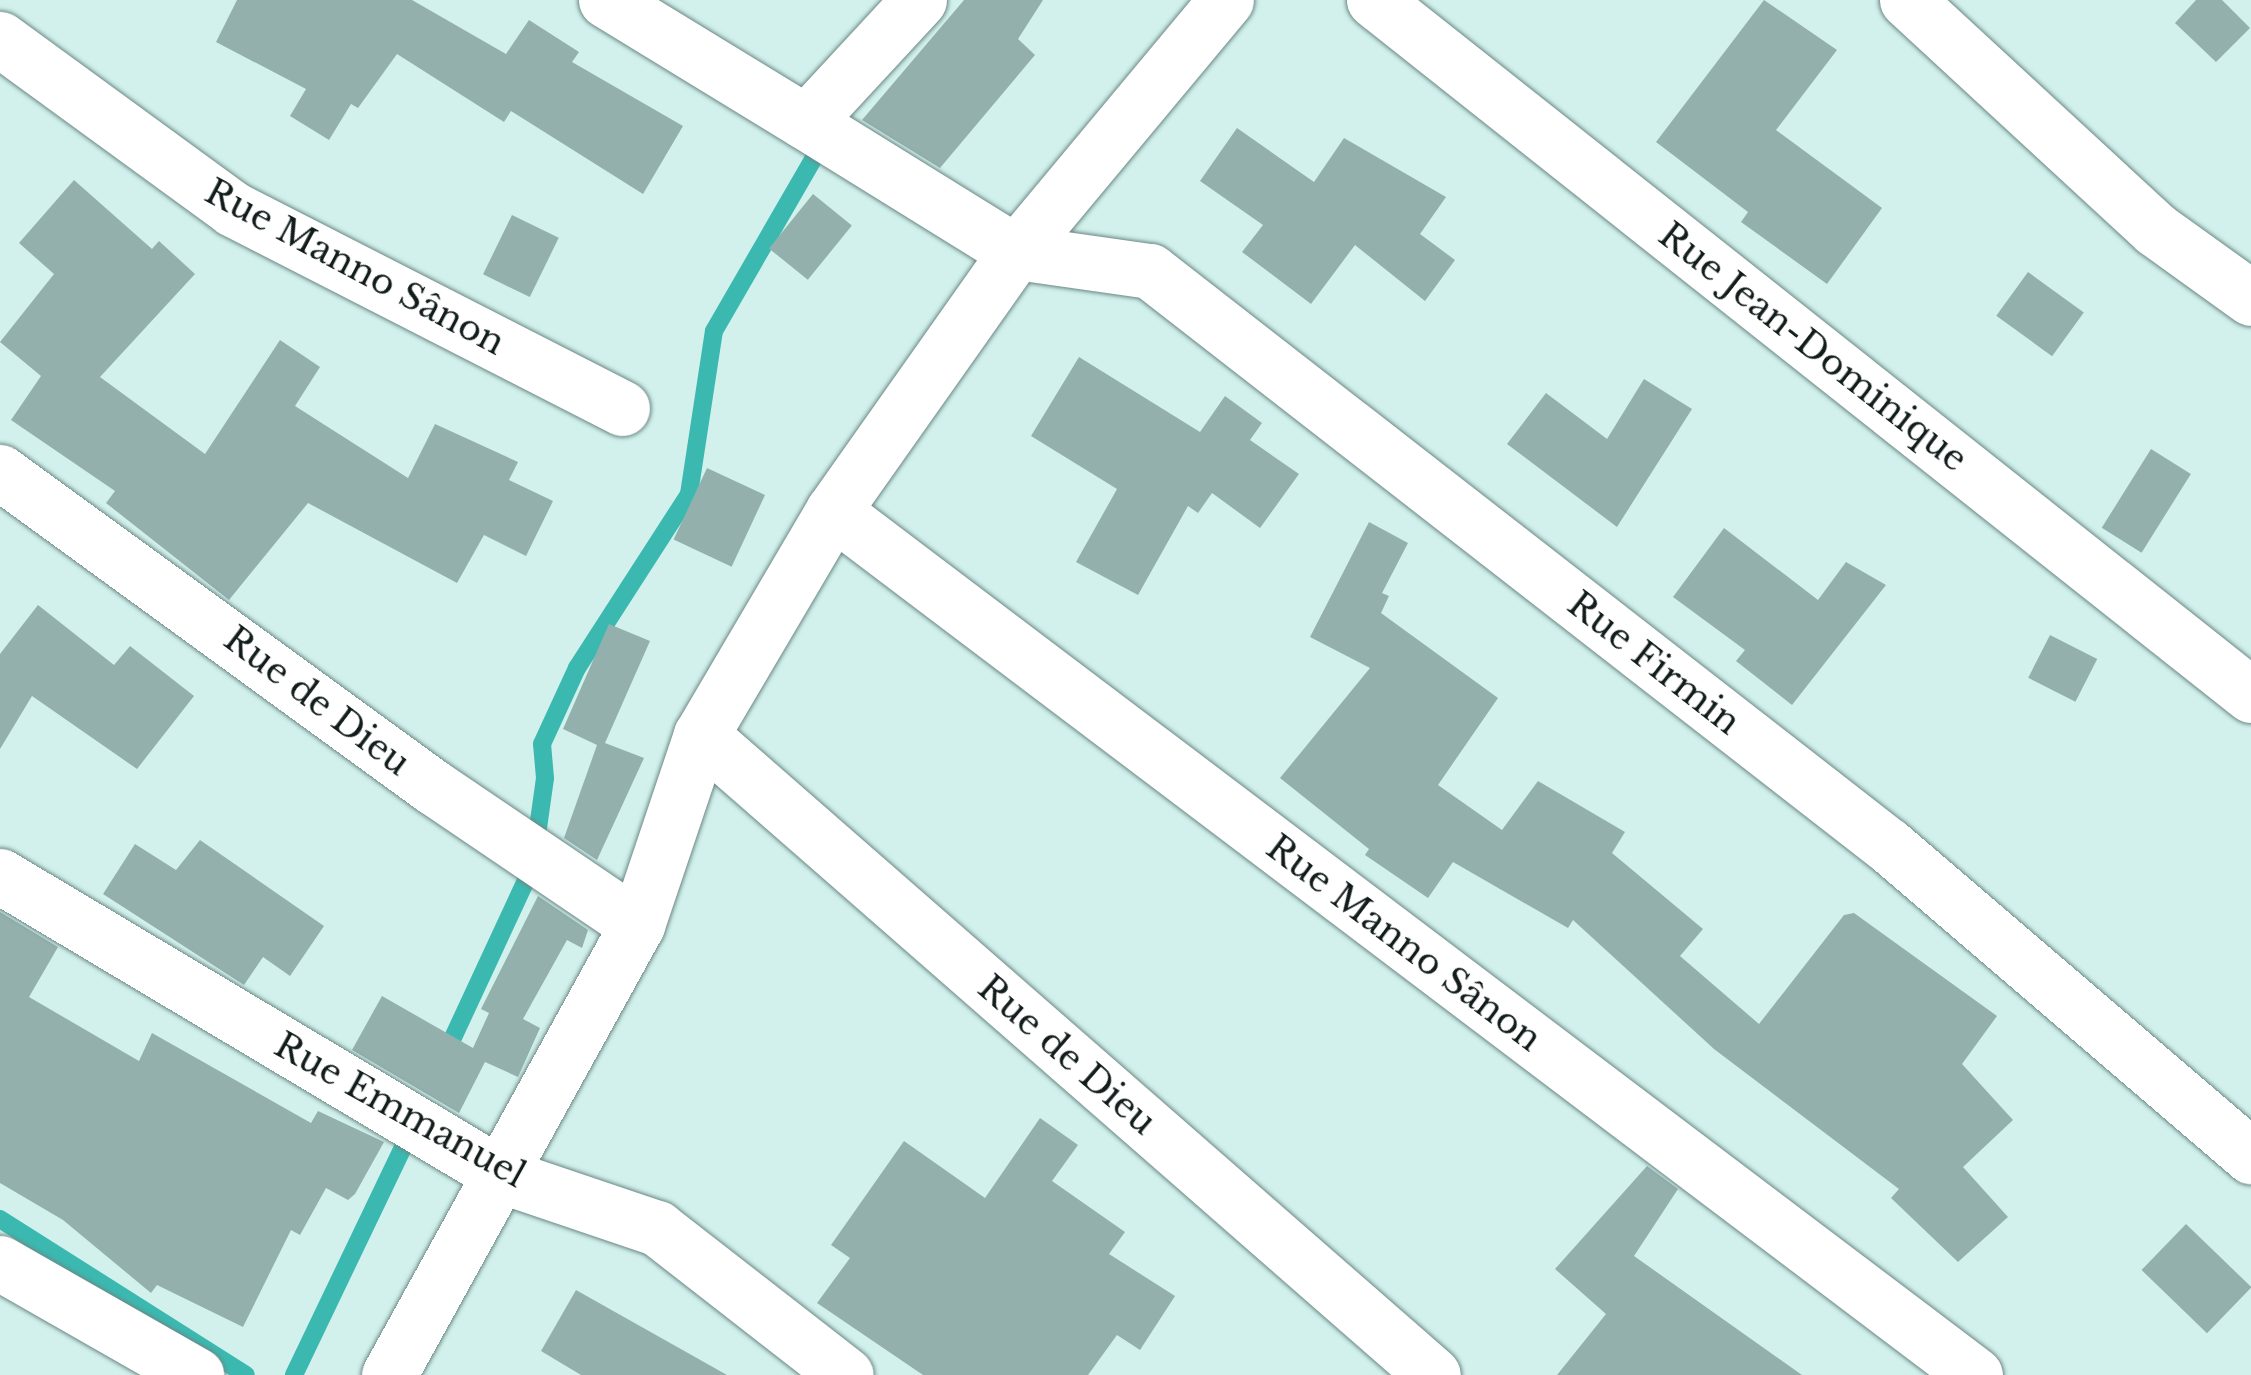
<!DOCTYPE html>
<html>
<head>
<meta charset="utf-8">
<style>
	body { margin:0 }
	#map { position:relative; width:2251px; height:1375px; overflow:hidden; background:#d2f1ed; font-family:"Libre Baskerville",serif }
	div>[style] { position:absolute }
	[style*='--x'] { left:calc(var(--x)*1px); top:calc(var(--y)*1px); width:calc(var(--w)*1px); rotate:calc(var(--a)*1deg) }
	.stream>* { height:18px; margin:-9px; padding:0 9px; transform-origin:9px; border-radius:9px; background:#3bb9b1 }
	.building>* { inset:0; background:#93b0ad; transform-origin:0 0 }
	.roads { filter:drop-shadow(0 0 2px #6b8784) drop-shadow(0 0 2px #6b8784) }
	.street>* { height:55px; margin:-27.5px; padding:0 27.5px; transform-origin:27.5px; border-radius:27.5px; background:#fff }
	span { translate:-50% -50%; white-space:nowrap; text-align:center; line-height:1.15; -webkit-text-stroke:10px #fff; paint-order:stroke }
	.street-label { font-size:35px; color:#111c1b }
</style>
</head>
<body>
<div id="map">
	<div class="stream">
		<i style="--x:538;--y:828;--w:50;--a:-82"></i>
		<i style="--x:545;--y:778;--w:34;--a:-95"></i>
		<i style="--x:542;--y:744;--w:84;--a:-65.3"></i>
		<i style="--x:577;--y:668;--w:207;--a:-57.2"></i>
		<i style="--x:689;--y:494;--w:165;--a:-81.3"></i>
		<i style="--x:714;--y:331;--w:218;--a:-60"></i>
		<i style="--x:444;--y:1057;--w:200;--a:-65.1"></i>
		<i style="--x:0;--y:1219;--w:291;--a:32.4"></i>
		<i style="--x:294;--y:1375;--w:252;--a:-64.4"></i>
	</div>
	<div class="building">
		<i style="clip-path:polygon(237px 0,412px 0,506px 54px,529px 20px,579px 52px,572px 62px,683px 126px,643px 194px,511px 111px,504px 122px,397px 54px,358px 108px,351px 104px,329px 140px,290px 116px,306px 89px,216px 42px)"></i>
		<i style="clip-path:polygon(964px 0,1043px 0,1018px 39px,1035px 55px,940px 168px,862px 120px)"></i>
		<i style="clip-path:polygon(1764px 0,1837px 50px,1776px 130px,1882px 208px,1827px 284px,1741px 222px,1748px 212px,1656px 142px)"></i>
		<i style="clip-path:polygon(2196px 0,2222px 0,2250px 28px,2216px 62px,2175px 23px)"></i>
		<i style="clip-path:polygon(1237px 128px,1314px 182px,1344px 138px,1446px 197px,1420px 234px,1455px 260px,1425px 301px,1355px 245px,1311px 304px,1242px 252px,1263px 225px,1200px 181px)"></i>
		<i style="clip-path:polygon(74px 180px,152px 249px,159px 241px,195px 274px,100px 377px,205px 454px,280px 340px,320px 367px,295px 406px,408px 478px,435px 424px,518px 462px,509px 480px,553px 501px,526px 556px,484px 535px,457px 583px,308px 503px,229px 600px,106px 503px,115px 491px,11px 420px,41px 376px,0 342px,54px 274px,19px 243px)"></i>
		<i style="left:813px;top:194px;width:50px;height:70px;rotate:39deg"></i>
		<i style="left:512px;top:215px;width:52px;height:66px;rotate:26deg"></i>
		<i style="left:2028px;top:272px;width:69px;height:54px;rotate:36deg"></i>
		<i style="clip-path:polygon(1079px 357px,1200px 432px,1225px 396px,1262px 423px,1250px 440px,1299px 474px,1260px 528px,1212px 493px,1198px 513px,1188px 506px,1138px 595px,1076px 562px,1117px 489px,1031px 436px)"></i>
		<i style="clip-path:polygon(1644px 379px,1692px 409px,1617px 527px,1507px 444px,1546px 393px,1607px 439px)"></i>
		<i style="left:2151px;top:449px;width:47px;height:93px;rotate:32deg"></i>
		<i style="left:707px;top:468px;width:64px;height:79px;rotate:25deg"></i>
		<i style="clip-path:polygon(1369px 522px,1408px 543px,1382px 593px,1389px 596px,1381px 613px,1498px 698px,1438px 785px,1502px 830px,1538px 781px,1625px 832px,1612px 853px,1703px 929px,1680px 956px,1759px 1024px,1844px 915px,1854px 913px,1997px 1016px,1962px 1064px,2013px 1120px,1963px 1167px,2008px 1217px,1958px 1262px,1891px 1198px,1899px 1189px,1714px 1049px,1573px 920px,1568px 928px,1453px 862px,1428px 898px,1365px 855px,1369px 849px,1280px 778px,1370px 668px,1310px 637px)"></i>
		<i style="clip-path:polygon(1724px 528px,1818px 600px,1846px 562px,1886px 585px,1792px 705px,1736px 661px,1745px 650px,1673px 597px)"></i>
		<i style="clip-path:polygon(38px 605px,114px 665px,130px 646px,194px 696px,137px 769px,32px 696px,0 749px,0 654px)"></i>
		<i style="clip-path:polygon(609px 624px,650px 641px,605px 743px,644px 758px,597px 860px,564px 838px,597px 745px,563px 729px)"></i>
		<i style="left:2050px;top:635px;width:53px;height:48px;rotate:27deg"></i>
		<i style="clip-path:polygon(200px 840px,324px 926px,290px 976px,263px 957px,244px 985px,103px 894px,135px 844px,176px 870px)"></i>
		<i style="clip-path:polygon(538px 896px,588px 930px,582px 948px,567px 940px,523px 1019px,540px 1028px,518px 1077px,485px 1062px,459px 1113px,352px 1050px,382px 996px,473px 1048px,489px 1013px,481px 1009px)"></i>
		<i style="clip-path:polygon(0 912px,58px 947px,29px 997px,139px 1061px,152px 1033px,311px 1123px,318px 1111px,384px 1142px,355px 1194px,348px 1200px,326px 1188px,300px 1235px,291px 1230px,243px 1327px,157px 1285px,151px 1293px,63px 1220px,0 1183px)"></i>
		<i style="clip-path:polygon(1040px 1118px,1078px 1145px,1052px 1181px,1125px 1232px,1109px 1254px,1175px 1296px,1140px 1350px,1117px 1335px,1088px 1375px,923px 1375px,817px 1303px,850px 1258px,831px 1245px,904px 1141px,985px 1198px)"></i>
		<i style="clip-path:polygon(1647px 1166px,1678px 1189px,1634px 1256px,1802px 1375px,1557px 1375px,1606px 1314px,1555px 1269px)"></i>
		<i style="left:2186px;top:1224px;width:91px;height:64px;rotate:44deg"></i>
		<i style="clip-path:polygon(576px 1290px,727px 1375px,581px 1375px,541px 1351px)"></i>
	</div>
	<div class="roads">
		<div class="street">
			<i style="--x:606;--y:0;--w:234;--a:31.4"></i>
			<i style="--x:919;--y:0;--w:166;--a:132.8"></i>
			<i style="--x:806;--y:122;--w:247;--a:31.8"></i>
			<i style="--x:1016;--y:252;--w:135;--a:8.1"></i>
			<i style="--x:1150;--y:271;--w:936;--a:37.89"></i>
			<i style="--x:1889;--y:846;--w:477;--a:40.6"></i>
			<i style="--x:1374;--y:0;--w:1119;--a:38.4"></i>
			<i style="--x:1907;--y:0;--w:338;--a:42.7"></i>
			<i style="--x:2155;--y:229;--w:118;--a:35.7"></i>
			<i style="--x:0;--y:39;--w:288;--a:36.1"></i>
			<i style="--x:233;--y:209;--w:437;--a:27.1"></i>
			<i style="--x:0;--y:472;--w:535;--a:36.04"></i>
			<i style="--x:433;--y:787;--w:246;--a:34.1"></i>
			<i style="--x:833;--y:511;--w:1432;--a:37.11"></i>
			<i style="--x:701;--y:735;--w:972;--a:41.16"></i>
			<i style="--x:0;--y:876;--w:586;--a:30.81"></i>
			<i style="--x:503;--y:1176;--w:163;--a:18.7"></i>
			<i style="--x:657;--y:1228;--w:239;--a:37.9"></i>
			<i style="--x:0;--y:1263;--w:226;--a:29.7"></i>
			<i style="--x:389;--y:1375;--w:514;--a:-61.14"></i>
			<i style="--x:637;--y:925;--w:200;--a:-71.4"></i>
			<i style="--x:701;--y:735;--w:260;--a:-59.5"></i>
			<i style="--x:833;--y:511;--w:317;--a:-54.8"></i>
			<i style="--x:1016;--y:252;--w:328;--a:-50.2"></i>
		</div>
	</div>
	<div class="street-label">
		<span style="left:355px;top:267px;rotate:28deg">Rue Manno Sânon</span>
		<span style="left:1813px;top:347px;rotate:38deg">Rue Jean-Dominique</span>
		<span style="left:1654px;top:663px;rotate:38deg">Rue Firmin</span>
		<span style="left:317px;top:701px;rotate:37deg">Rue de Dieu</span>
		<span style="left:1404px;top:943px;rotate:37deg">Rue Manno Sânon</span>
		<span style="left:1067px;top:1055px;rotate:41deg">Rue de Dieu</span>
		<span style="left:400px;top:1110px;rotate:29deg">Rue Emmanuel</span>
	</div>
</div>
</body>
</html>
